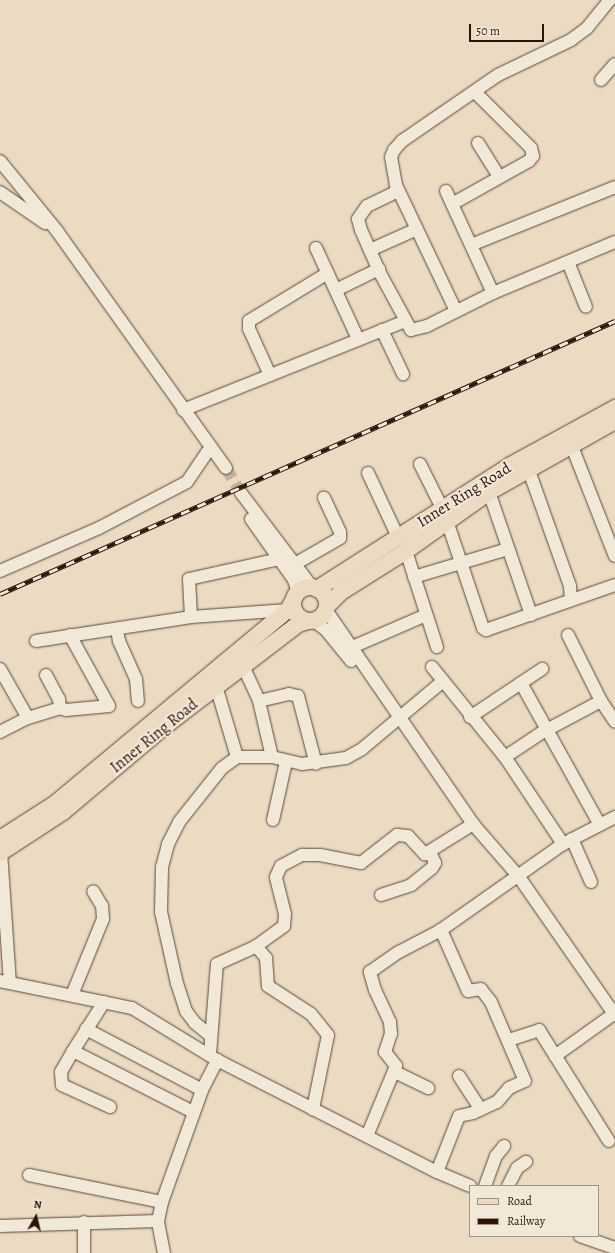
<!DOCTYPE html>
<html>
<head>
<meta charset="utf-8">
<style>
	body { margin:0 }
	#map { position:relative; width:615px; height:1253px; overflow:hidden; background:#ebdbc3; font-family:Alegreya,serif }
	div>[style] { position:absolute }
	[style*='--x'] { left:calc(var(--x)*1px); top:calc(var(--y)*1px); width:calc(var(--w)*1px); rotate:calc(var(--a)*1deg) }
	.minor-tunnel>* { height:12px; margin-top:-6px; transform-origin:0; background:repeating-linear-gradient(90deg,#c5b39e 0 12px,transparent 0 18px) }
	.roads { filter:drop-shadow(0 0 1px #5c4639) drop-shadow(0 0 1px #5c4639) }
	.minor>* { height:12px; margin:-6px; padding:0 6px; transform-origin:6px; border-radius:6px; background:#f2e8d8 }
	.major>* { height:16px; margin:-8px; padding:0 8px; transform-origin:8px; border-radius:8px; background:#ebdbc3 }
	.major>.ring { margin:-8px; padding:0; box-sizing:content-box; background:none; border:16px solid #ebdbc3; border-radius:50% }
	.rail>* { height:4.5px; margin-top:-2.25px; transform-origin:0; background:repeating-linear-gradient(90deg,#f2e8d8 0 9px,#2c140b 0 18px); box-sizing:border-box; border-block:1px solid #2c140b }
	span { translate:-50% -50%; white-space:nowrap; text-align:center; line-height:1.15; -webkit-text-stroke:4px #f2e8d8; paint-order:stroke }
	.street-label { font-size:16px; color:#2c140b }
	.legend { position:absolute; left:469px; top:1185px; width:130px; height:52px; box-sizing:border-box; background:#f2e8d8; border:1px solid #a39386; margin:0; padding:5px 7px; list-style:none; font-size:12px; color:#2c140b }
	.legend li { display:flex; align-items:center; gap:8px; height:20px }
	.legend b { width:20px; border:1px solid #a39386 }
	.north { position:absolute; left:16px; top:1197px; width:40px; height:40px; -webkit-text-stroke:3px #f2e8d8; paint-order:stroke; rotate:8deg; font-size:11px; font-weight:700; line-height:16px; text-align:center; color:#2c140b }
	.north::after { content:''; display:block; margin:auto; width:14px; height:18px; background:#2c140b; clip-path:polygon(50% 0,100% 100%,50% 72%,0 100%) }
	.scale { position:absolute; left:469px; top:24px; width:75px; height:18px; box-sizing:border-box; border:2px solid #2c140b; border-top:0; padding-left:5px; font-size:12px; line-height:14px; white-space:nowrap; color:#2c140b; -webkit-text-stroke:3px #f2e8d8; paint-order:stroke }
</style>
</head>
<body>
<div id="map">
	<div class="minor-tunnel">
		<i style="--x:226;--y:468;--w:29;--a:59"></i>
	</div>
	<div class="roads">
		<div class="minor">
			<i style="--x:601;--y:80;--w:21;--a:-49"></i>
			<i style="--x:478;--y:143;--w:40;--a:58"></i>
			<i style="--x:0;--y:161;--w:90;--a:50.8"></i>
			<i style="--x:57;--y:231;--w:291;--a:54.5"></i>
			<i style="--x:398;--y:191;--w:34;--a:154"></i>
			<i style="--x:367;--y:206;--w:16;--a:125"></i>
			<i style="--x:358;--y:219;--w:11;--a:75"></i>
			<i style="--x:361;--y:230;--w:47;--a:66.2"></i>
			<i style="--x:380;--y:273;--w:65;--a:61.5"></i>
			<i style="--x:411;--y:330;--w:16;--a:-14"></i>
			<i style="--x:427;--y:326;--w:74;--a:-26.6"></i>
			<i style="--x:493;--y:293;--w:132;--a:-22.7"></i>
			<i style="--x:446;--y:191;--w:112;--a:65.3"></i>
			<i style="--x:0;--y:192;--w:55;--a:34.6"></i>
			<i style="--x:452;--y:204;--w:88;--a:-29.2"></i>
			<i style="--x:529;--y:161;--w:6;--a:-51"></i>
			<i style="--x:533;--y:156;--w:8;--a:-104"></i>
			<i style="--x:531;--y:148;--w:79;--a:-135"></i>
			<i style="--x:471;--y:245;--w:155;--a:-21.9"></i>
			<i style="--x:316;--y:248;--w:100;--a:65.2"></i>
			<i style="--x:370;--y:250;--w:51;--a:-24.1"></i>
			<i style="--x:568;--y:262;--w:48;--a:68.2"></i>
			<i style="--x:336;--y:290;--w:48;--a:-26"></i>
			<i style="--x:456;--y:311;--w:140;--a:-115.5"></i>
			<i style="--x:396;--y:185;--w:28;--a:-100"></i>
			<i style="--x:391;--y:157;--w:8;--a:-67"></i>
			<i style="--x:394;--y:150;--w:12;--a:-48"></i>
			<i style="--x:402;--y:141;--w:116;--a:-34.5"></i>
			<i style="--x:498;--y:75;--w:81;--a:-25.6"></i>
			<i style="--x:571;--y:40;--w:20;--a:-37"></i>
			<i style="--x:587;--y:28;--w:36;--a:-51"></i>
			<i style="--x:382;--y:330;--w:49;--a:64.5"></i>
			<i style="--x:270;--y:375;--w:51;--a:-114.5"></i>
			<i style="--x:249;--y:329;--w:8;--a:-90"></i>
			<i style="--x:249;--y:321;--w:92;--a:-31.3"></i>
			<i style="--x:183;--y:410;--w:239;--a:-21.8"></i>
			<i style="--x:571;--y:444;--w:120;--a:68.6"></i>
			<i style="--x:420;--y:464;--w:49;--a:63.4"></i>
			<i style="--x:528;--y:468;--w:125;--a:70.4"></i>
			<i style="--x:570;--y:586;--w:13;--a:86"></i>
			<i style="--x:368;--y:473;--w:71;--a:64.9"></i>
			<i style="--x:489;--y:492;--w:130;--a:71.1"></i>
			<i style="--x:241;--y:493;--w:118;--a:52.9"></i>
			<i style="--x:251;--y:519;--w:75;--a:54.8"></i>
			<i style="--x:294;--y:580;--w:13;--a:72"></i>
			<i style="--x:447;--y:521;--w:113;--a:71.4"></i>
			<i style="--x:483;--y:628;--w:4;--a:34"></i>
			<i style="--x:486;--y:630;--w:137;--a:-19.2"></i>
			<i style="--x:406;--y:551;--w:101;--a:72.1"></i>
			<i style="--x:295;--y:564;--w:52;--a:-30"></i>
			<i style="--x:340;--y:538;--w:6;--a:-90"></i>
			<i style="--x:340;--y:532;--w:38;--a:-115"></i>
			<i style="--x:0;--y:571;--w:108;--a:-23.5"></i>
			<i style="--x:99;--y:528;--w:99;--a:-27.6"></i>
			<i style="--x:187;--y:482;--w:36;--a:-56"></i>
			<i style="--x:414;--y:577;--w:98;--a:-16.6"></i>
			<i style="--x:326;--y:610;--w:260;--a:55.5"></i>
			<i style="--x:473;--y:824;--w:70;--a:49"></i>
			<i style="--x:519;--y:877;--w:168;--a:55.2"></i>
			<i style="--x:191;--y:617;--w:38;--a:-93"></i>
			<i style="--x:189;--y:579;--w:92;--a:-12.5"></i>
			<i style="--x:314;--y:621;--w:15;--a:37"></i>
			<i style="--x:326;--y:630;--w:40;--a:51"></i>
			<i style="--x:117;--y:629;--w:12;--a:81"></i>
			<i style="--x:119;--y:641;--w:42;--a:65.9"></i>
			<i style="--x:136;--y:679;--w:22;--a:85"></i>
			<i style="--x:568;--y:635;--w:74;--a:63.4"></i>
			<i style="--x:601;--y:701;--w:25;--a:56"></i>
			<i style="--x:36;--y:641;--w:157;--a:-8.8"></i>
			<i style="--x:191;--y:617;--w:97;--a:-4.1"></i>
			<i style="--x:350;--y:648;--w:83;--a:-23.5"></i>
			<i style="--x:243;--y:666;--w:38;--a:65"></i>
			<i style="--x:259;--y:701;--w:57;--a:76.9"></i>
			<i style="--x:432;--y:667;--w:116;--a:51"></i>
			<i style="--x:505;--y:757;--w:105;--a:56.3"></i>
			<i style="--x:0;--y:669;--w:56;--a:60.3"></i>
			<i style="--x:46;--y:675;--w:27;--a:62"></i>
			<i style="--x:59;--y:699;--w:9;--a:84"></i>
			<i style="--x:521;--y:683;--w:162;--a:60.9"></i>
			<i style="--x:216;--y:686;--w:74;--a:73.5"></i>
			<i style="--x:259;--y:701;--w:31;--a:-13"></i>
			<i style="--x:289;--y:694;--w:9;--a:13"></i>
			<i style="--x:298;--y:696;--w:70;--a:75.2"></i>
			<i style="--x:470;--y:717;--w:87;--a:-33.7"></i>
			<i style="--x:0;--y:732;--w:31;--a:-27"></i>
			<i style="--x:28;--y:718;--w:34;--a:-17"></i>
			<i style="--x:60;--y:708;--w:6;--a:18"></i>
			<i style="--x:66;--y:710;--w:43;--a:-5.3"></i>
			<i style="--x:109;--y:706;--w:81;--a:-118.8"></i>
			<i style="--x:505;--y:757;--w:43;--a:-33.7"></i>
			<i style="--x:541;--y:733;--w:68;--a:-28.1"></i>
			<i style="--x:273;--y:820;--w:59;--a:-77.4"></i>
			<i style="--x:572;--y:839;--w:47;--a:66.2"></i>
			<i style="--x:1;--y:852;--w:131;--a:86.1"></i>
			<i style="--x:381;--y:895;--w:32;--a:-18"></i>
			<i style="--x:411;--y:885;--w:27;--a:-39"></i>
			<i style="--x:432;--y:868;--w:6;--a:-59"></i>
			<i style="--x:435;--y:863;--w:12;--a:-114"></i>
			<i style="--x:256;--y:946;--w:16;--a:50"></i>
			<i style="--x:266;--y:958;--w:28;--a:86"></i>
			<i style="--x:268;--y:986;--w:51;--a:33.1"></i>
			<i style="--x:311;--y:1014;--w:27;--a:51"></i>
			<i style="--x:328;--y:1035;--w:76;--a:101.5"></i>
			<i style="--x:0;--y:981;--w:135;--a:11.6"></i>
			<i style="--x:132;--y:1008;--w:100;--a:31.5"></i>
			<i style="--x:217;--y:1060;--w:247;--a:27"></i>
			<i style="--x:437;--y:1172;--w:36;--a:23"></i>
			<i style="--x:72;--y:995;--w:82;--a:-67.8"></i>
			<i style="--x:103;--y:919;--w:13;--a:-94"></i>
			<i style="--x:102;--y:906;--w:17;--a:-121"></i>
			<i style="--x:104;--y:1002;--w:58;--a:122.3"></i>
			<i style="--x:73;--y:1051;--w:135;--a:26.9"></i>
			<i style="--x:86;--y:1029;--w:131;--a:27.7"></i>
			<i style="--x:211;--y:1036;--w:21;--a:-141"></i>
			<i style="--x:195;--y:1023;--w:15;--a:-127"></i>
			<i style="--x:186;--y:1011;--w:28;--a:-108"></i>
			<i style="--x:177;--y:984;--w:74;--a:-102.5"></i>
			<i style="--x:161;--y:912;--w:45;--a:-88.7"></i>
			<i style="--x:162;--y:867;--w:24;--a:-75"></i>
			<i style="--x:168;--y:844;--w:25;--a:-63"></i>
			<i style="--x:179;--y:822;--w:69;--a:-51.5"></i>
			<i style="--x:222;--y:768;--w:19;--a:-36"></i>
			<i style="--x:237;--y:757;--w:35;--a:0"></i>
			<i style="--x:272;--y:757;--w:31;--a:13"></i>
			<i style="--x:302;--y:764;--w:44;--a:-7.8"></i>
			<i style="--x:346;--y:758;--w:18;--a:-29"></i>
			<i style="--x:362;--y:749;--w:106;--a:-40"></i>
			<i style="--x:509;--y:1040;--w:32;--a:-18"></i>
			<i style="--x:539;--y:1030;--w:131;--a:57.8"></i>
			<i style="--x:73;--y:1051;--w:24;--a:120"></i>
			<i style="--x:61;--y:1072;--w:13;--a:86"></i>
			<i style="--x:62;--y:1085;--w:53;--a:24.6"></i>
			<i style="--x:210;--y:1054;--w:90;--a:-85.6"></i>
			<i style="--x:217;--y:964;--w:42;--a:-24.1"></i>
			<i style="--x:255;--y:947;--w:36;--a:-36"></i>
			<i style="--x:284;--y:926;--w:12;--a:-85"></i>
			<i style="--x:285;--y:914;--w:38;--a:-104"></i>
			<i style="--x:276;--y:877;--w:12;--a:-66"></i>
			<i style="--x:281;--y:866;--w:24;--a:-28"></i>
			<i style="--x:302;--y:855;--w:18;--a:0"></i>
			<i style="--x:320;--y:855;--w:42;--a:11"></i>
			<i style="--x:361;--y:863;--w:46;--a:-37.9"></i>
			<i style="--x:397;--y:835;--w:11;--a:5"></i>
			<i style="--x:408;--y:836;--w:25;--a:47"></i>
			<i style="--x:425;--y:854;--w:57;--a:-32"></i>
			<i style="--x:555;--y:1056;--w:74;--a:-35.6"></i>
			<i style="--x:395;--y:1072;--w:37;--a:26"></i>
			<i style="--x:459;--y:1076;--w:40;--a:57.1"></i>
			<i style="--x:367;--y:1136;--w:76;--a:-67.5"></i>
			<i style="--x:396;--y:1066;--w:18;--a:-128"></i>
			<i style="--x:385;--y:1052;--w:19;--a:-72"></i>
			<i style="--x:391;--y:1034;--w:12;--a:-95"></i>
			<i style="--x:390;--y:1022;--w:35;--a:-115"></i>
			<i style="--x:375;--y:990;--w:19;--a:-106"></i>
			<i style="--x:370;--y:972;--w:35;--a:-35"></i>
			<i style="--x:399;--y:952;--w:47;--a:-27.6"></i>
			<i style="--x:441;--y:930;--w:149;--a:-35.2"></i>
			<i style="--x:563;--y:844;--w:59;--a:-27.4"></i>
			<i style="--x:437;--y:1172;--w:60;--a:-68.6"></i>
			<i style="--x:459;--y:1116;--w:14;--a:-12"></i>
			<i style="--x:473;--y:1113;--w:26;--a:-25"></i>
			<i style="--x:497;--y:1102;--w:18;--a:-49"></i>
			<i style="--x:509;--y:1088;--w:17;--a:-24"></i>
			<i style="--x:525;--y:1081;--w:86;--a:-113.3"></i>
			<i style="--x:491;--y:1002;--w:16;--a:-128"></i>
			<i style="--x:481;--y:989;--w:13;--a:171"></i>
			<i style="--x:468;--y:991;--w:67;--a:-113.9"></i>
			<i style="--x:29;--y:1175;--w:136;--a:11.5"></i>
			<i style="--x:485;--y:1186;--w:32;--a:-70"></i>
			<i style="--x:496;--y:1156;--w:13;--a:-51"></i>
			<i style="--x:508;--y:1186;--w:20;--a:-63"></i>
			<i style="--x:517;--y:1168;--w:11;--a:-34"></i>
			<i style="--x:84;--y:1222;--w:31;--a:90"></i>
			<i style="--x:0;--y:1226;--w:158;--a:-1.8"></i>
			<i style="--x:580;--y:1236;--w:37;--a:19"></i>
			<i style="--x:164;--y:1253;--w:33;--a:-101"></i>
			<i style="--x:158;--y:1221;--w:19;--a:-78"></i>
			<i style="--x:162;--y:1202;--w:119;--a:-70.3"></i>
			<i style="--x:202;--y:1090;--w:34;--a:-63"></i>
		</div>
		<div class="major">
			<i class="ring" style="left:293px;top:587px;width:18px;height:18px"></i>
			<i style="--x:317;--y:589;--w:228;--a:-32.6"></i>
			<i style="--x:509;--y:466;--w:121;--a:-28.7"></i>
			<i style="--x:327;--y:606;--w:20;--a:-45"></i>
			<i style="--x:341;--y:592;--w:77;--a:-32.2"></i>
			<i style="--x:406;--y:551;--w:102;--a:-35.4"></i>
			<i style="--x:489;--y:492;--w:145;--a:-29.4"></i>
			<i style="--x:0;--y:839;--w:67;--a:-32.7"></i>
			<i style="--x:56;--y:803;--w:302;--a:-39.8"></i>
			<i style="--x:288;--y:610;--w:10;--a:-61"></i>
			<i style="--x:0;--y:853;--w:75;--a:-33.1"></i>
			<i style="--x:63;--y:812;--w:127;--a:-40.2"></i>
			<i style="--x:160;--y:730;--w:174;--a:-37.5"></i>
			<i style="--x:298;--y:624;--w:10;--a:-17"></i>
		</div>
	</div>
	<div class="rail">
		<i style="--x:0;--y:594;--w:673;--a:-23.94"></i>
	</div>
	<div class="street-label">
		<span style="left:464px;top:495px;rotate:-32deg">Inner Ring Road</span>
		<span style="left:154px;top:736px;rotate:-39deg">Inner Ring Road</span>
	</div>
	<ul class="legend">
	<li><b style="height:5px;background:#ebdbc3"></b>Road</li>
	<li><b style="height:5px;background:#2c140b"></b>Railway</li>
	</ul>
	<div class="north">N</div>
	<div class="scale">50 m</div>
</div>
</body>
</html>
